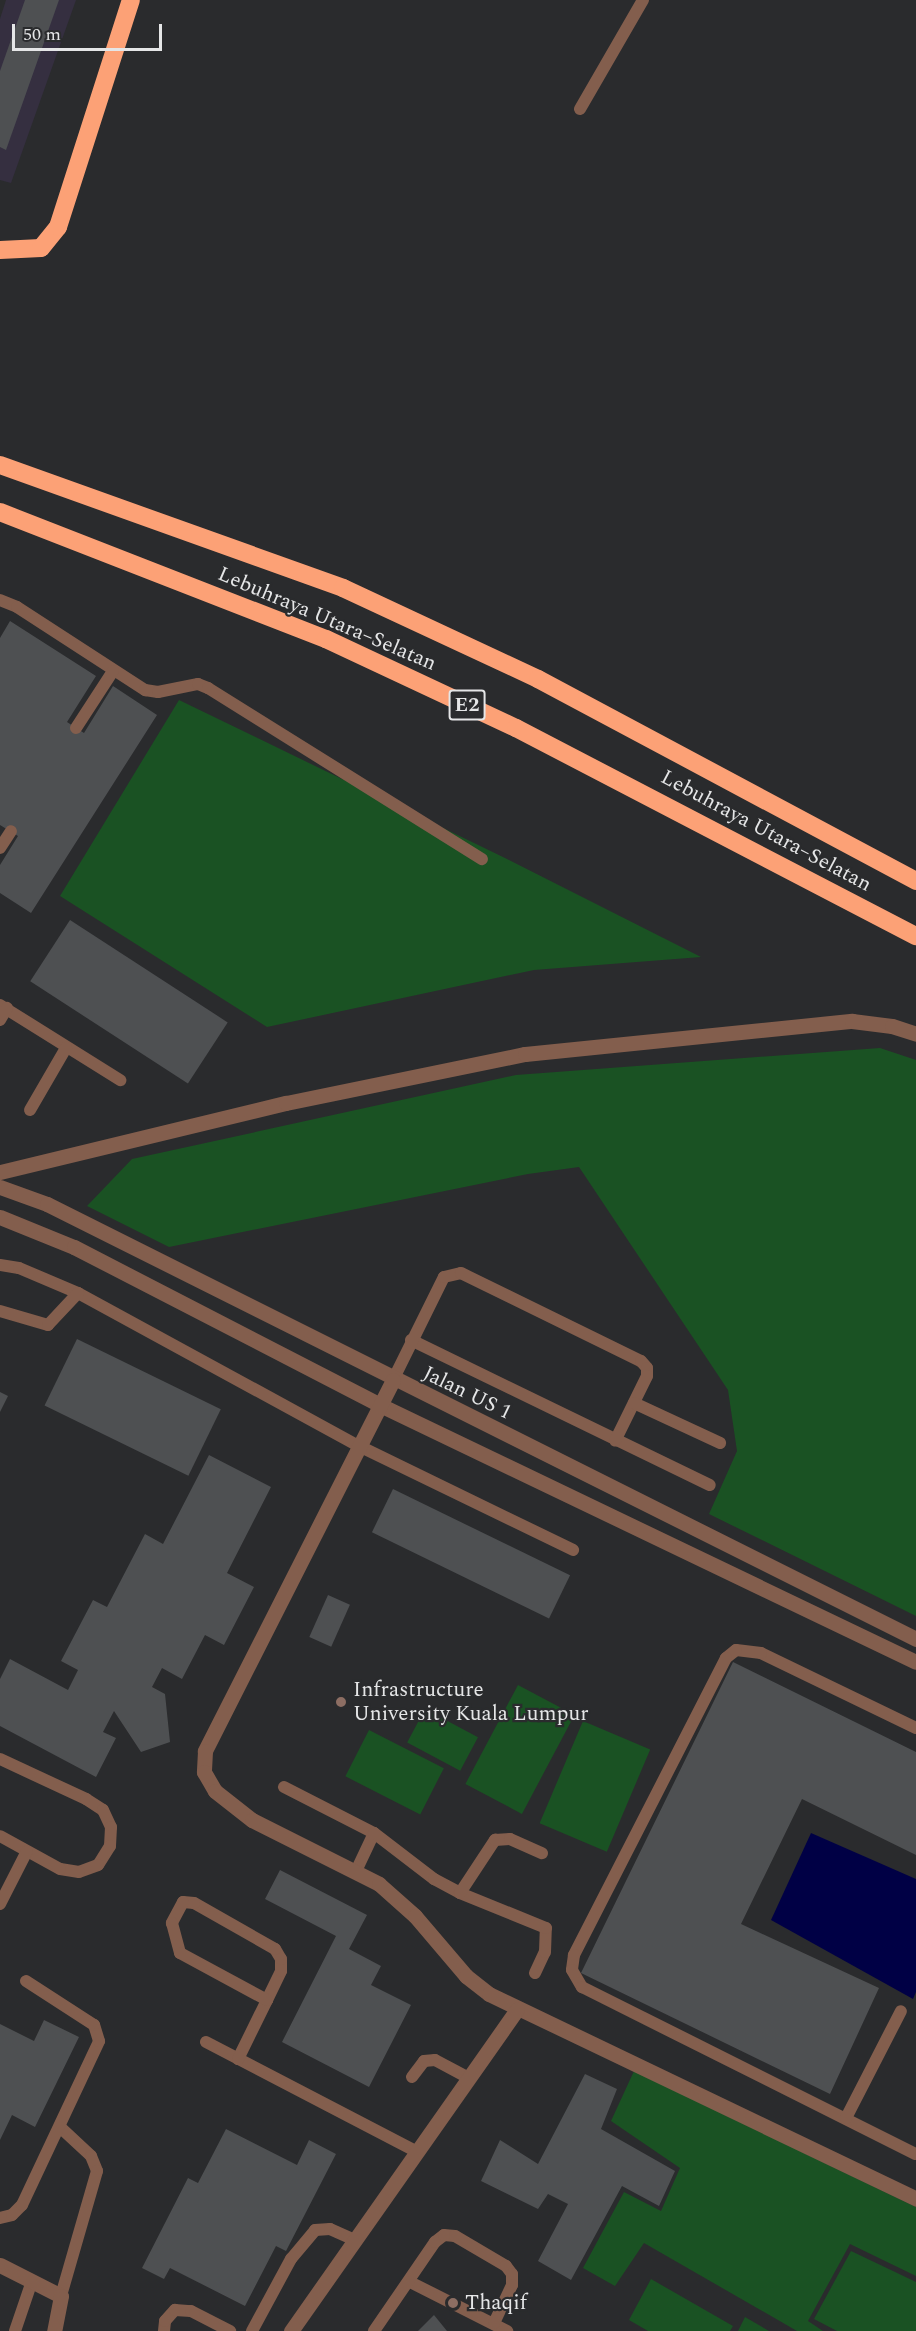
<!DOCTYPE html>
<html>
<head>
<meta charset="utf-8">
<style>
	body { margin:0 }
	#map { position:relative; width:916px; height:2331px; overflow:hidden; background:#2a2b2d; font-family:Spectral,serif }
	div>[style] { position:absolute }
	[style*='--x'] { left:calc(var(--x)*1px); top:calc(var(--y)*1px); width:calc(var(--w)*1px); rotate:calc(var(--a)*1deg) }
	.commercial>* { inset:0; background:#352f40 }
	.green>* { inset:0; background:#1a5223; transform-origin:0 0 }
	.water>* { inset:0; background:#000045 }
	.building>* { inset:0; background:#4e5052; transform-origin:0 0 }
	.lane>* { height:12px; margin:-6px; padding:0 6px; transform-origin:6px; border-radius:6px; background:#835e4d }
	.street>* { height:15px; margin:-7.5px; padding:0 7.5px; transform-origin:7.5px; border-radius:7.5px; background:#835e4d }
	.highway>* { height:18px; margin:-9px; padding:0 9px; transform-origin:9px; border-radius:9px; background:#fca176 }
	.dots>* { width:16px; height:16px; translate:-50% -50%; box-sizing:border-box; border:3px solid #2a2b2d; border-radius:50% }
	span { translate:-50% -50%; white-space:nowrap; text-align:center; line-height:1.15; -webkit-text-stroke:4.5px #2a2b2d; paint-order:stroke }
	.shield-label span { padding:2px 4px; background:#2a2b2d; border:2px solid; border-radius:4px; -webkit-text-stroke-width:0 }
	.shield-label { font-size:20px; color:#e5e6e7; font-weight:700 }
	.street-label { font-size:21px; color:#e5e6e7 }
	.poi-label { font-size:21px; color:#e5e6e7 }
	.left { translate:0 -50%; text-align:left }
	.scale { position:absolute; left:12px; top:24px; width:150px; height:27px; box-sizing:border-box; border:3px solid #e5e6e7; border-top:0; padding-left:8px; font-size:18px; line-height:21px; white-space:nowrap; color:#e5e6e7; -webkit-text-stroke:4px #2a2b2d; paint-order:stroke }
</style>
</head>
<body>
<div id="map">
	<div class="commercial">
		<i style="clip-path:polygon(6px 0,76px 0,11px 183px,0 180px,0 19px)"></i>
	</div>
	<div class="green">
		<i style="clip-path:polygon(179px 700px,505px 858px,701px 957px,534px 970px,267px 1027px,60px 896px)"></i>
		<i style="clip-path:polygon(880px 1048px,916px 1060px,916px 1616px,709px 1514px,737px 1451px,728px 1390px,579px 1167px,528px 1174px,169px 1247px,87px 1206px,132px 1159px,516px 1075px)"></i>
		<i style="left:518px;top:1685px;width:64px;height:112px;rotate:28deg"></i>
		<i style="left:425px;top:1709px;width:60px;height:38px;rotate:28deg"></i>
		<i style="left:583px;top:1721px;width:73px;height:111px;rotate:23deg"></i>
		<i style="left:369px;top:1730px;width:84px;height:52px;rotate:27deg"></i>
		<i style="clip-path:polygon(634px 2071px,916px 2207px,916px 2276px,850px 2244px,808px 2321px,823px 2331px,797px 2331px,644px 2243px,615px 2286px,583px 2268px,624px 2192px,661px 2211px,680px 2168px,611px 2121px)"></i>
		<i style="clip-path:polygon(851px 2251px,916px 2282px,916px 2331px,837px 2331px,814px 2319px)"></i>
		<i style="clip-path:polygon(651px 2279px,733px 2326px,730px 2331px,648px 2331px,629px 2320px)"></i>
		<i style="clip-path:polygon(745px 2317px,769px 2331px,738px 2331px)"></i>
	</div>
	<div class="water">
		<i style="clip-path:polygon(811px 1833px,916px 1879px,916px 1992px,913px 1999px,771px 1920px)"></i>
	</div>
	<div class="building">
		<i style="clip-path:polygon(25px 0,59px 0,6px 150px,0 147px,0 71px)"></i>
		<i style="clip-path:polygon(10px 621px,96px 676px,67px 722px,84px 733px,113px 686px,157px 715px,31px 913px,0 893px,0 865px,18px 836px,0 825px,0 638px)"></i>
		<i style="left:70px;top:920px;width:188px;height:73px;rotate:33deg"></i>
		<i style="left:77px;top:1339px;width:160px;height:74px;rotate:26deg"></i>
		<i style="clip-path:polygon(0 1392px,8px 1396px,0 1412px)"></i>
		<i style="clip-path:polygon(209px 1455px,271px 1487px,227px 1573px,254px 1587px,224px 1645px,205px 1635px,182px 1679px,162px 1668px,152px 1687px,165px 1694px,170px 1742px,141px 1752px,114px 1711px,103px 1732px,116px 1738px,96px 1777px,0 1726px,0 1679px,10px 1659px,68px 1690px,78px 1670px,61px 1661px,93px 1600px,107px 1607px,145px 1534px,163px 1544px)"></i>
		<i style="left:393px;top:1489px;width:197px;height:48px;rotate:26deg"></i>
		<i style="left:328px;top:1595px;width:24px;height:46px;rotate:24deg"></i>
		<i style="clip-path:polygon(733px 1662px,916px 1752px,916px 1855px,802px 1799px,741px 1924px,879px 1988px,830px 2094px,581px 1973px)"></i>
		<i style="clip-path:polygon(280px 1870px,367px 1915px,349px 1949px,381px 1966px,371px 1985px,411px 2005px,369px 2087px,282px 2042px,336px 1936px,265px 1899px)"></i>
		<i style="clip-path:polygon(44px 2020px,79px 2037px,35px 2127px,12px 2115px,0 2140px,0 2024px,34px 2041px)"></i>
		<i style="clip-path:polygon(585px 2074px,617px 2089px,601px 2129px,675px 2171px,659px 2206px,622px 2186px,571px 2280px,538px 2261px,568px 2204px,548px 2194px,538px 2209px,481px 2181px,500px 2140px,538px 2164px)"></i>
		<i style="clip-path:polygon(226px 2129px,297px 2165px,309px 2140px,336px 2154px,286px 2251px,276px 2246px,245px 2306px,170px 2268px,164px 2279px,142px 2268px,188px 2178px,198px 2183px)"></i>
		<i style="clip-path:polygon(434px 2315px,447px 2331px,418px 2331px)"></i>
	</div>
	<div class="lane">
		<i style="--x:580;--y:109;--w:126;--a:-60"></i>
		<i style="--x:0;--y:600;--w:18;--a:22"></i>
		<i style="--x:17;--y:607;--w:153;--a:33"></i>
		<i style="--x:145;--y:690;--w:13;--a:9"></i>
		<i style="--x:158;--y:692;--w:41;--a:-11.3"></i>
		<i style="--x:198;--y:684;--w:11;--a:22"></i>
		<i style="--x:208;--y:688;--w:323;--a:32"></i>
		<i style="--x:76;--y:728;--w:68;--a:-57"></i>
		<i style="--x:0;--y:848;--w:20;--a:-57"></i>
		<i style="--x:0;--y:1005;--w:142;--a:32"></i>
		<i style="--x:0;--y:1020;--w:14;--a:-60"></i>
		<i style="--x:30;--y:1110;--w:72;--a:-59.9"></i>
		<i style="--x:0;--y:1265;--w:19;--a:9"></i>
		<i style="--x:19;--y:1268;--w:64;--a:23"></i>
		<i style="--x:78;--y:1293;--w:320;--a:28.6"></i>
		<i style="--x:359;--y:1446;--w:238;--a:25.9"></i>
		<i style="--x:0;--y:1311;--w:50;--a:16.3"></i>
		<i style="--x:48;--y:1325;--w:44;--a:-46.8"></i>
		<i style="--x:411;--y:1340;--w:332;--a:25.9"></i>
		<i style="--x:393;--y:1380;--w:115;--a:-63.7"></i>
		<i style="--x:444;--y:1277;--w:17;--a:-13"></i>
		<i style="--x:461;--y:1273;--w:200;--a:26.1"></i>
		<i style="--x:641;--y:1361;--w:9;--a:49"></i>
		<i style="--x:647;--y:1368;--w:8;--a:90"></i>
		<i style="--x:647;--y:1376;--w:72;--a:116.2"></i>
		<i style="--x:634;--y:1403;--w:95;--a:24.9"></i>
		<i style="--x:916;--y:1728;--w:172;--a:-154.2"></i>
		<i style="--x:761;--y:1653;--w:25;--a:-173"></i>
		<i style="--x:736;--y:1650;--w:13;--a:141"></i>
		<i style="--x:726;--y:1658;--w:334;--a:117.1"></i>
		<i style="--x:574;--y:1955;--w:15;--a:98"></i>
		<i style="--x:572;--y:1970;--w:20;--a:60"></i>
		<i style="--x:582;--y:1987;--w:373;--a:26.6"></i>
		<i style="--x:0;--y:1759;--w:95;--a:24.9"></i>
		<i style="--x:86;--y:1799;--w:20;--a:33"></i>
		<i style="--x:103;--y:1810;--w:19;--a:65"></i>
		<i style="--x:111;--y:1827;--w:19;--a:93"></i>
		<i style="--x:110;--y:1846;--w:22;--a:122"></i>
		<i style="--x:98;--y:1865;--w:20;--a:160"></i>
		<i style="--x:79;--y:1872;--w:19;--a:-171"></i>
		<i style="--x:60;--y:1869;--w:68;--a:-151.2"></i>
		<i style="--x:284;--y:1787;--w:101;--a:27.1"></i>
		<i style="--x:374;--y:1833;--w:42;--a:115.3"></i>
		<i style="--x:374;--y:1833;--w:76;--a:37.5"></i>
		<i style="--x:434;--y:1879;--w:30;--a:28"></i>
		<i style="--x:0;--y:1904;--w:59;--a:-63"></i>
		<i style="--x:535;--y:1973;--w:23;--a:-65"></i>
		<i style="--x:545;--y:1952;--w:24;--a:-88"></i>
		<i style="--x:546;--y:1928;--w:93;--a:-157.9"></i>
		<i style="--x:460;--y:1893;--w:64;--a:-56.6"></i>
		<i style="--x:495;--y:1840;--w:15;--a:-4"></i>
		<i style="--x:510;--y:1839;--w:35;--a:24"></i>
		<i style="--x:206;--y:2042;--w:238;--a:27.5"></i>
		<i style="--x:238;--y:2059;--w:66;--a:-63.8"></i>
		<i style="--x:267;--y:2000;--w:32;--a:-64"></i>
		<i style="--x:281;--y:1971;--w:12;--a:-90"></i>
		<i style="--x:281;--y:1959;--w:12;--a:-121"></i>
		<i style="--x:275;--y:1949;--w:93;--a:-150.4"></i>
		<i style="--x:194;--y:1903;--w:11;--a:-175"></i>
		<i style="--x:183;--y:1902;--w:24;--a:118"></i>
		<i style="--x:172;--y:1923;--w:31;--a:75"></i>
		<i style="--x:180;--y:1953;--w:99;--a:28.4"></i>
		<i style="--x:412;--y:2077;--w:20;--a:-53"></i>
		<i style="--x:424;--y:2061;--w:11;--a:-5"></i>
		<i style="--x:435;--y:2060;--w:38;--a:28"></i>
		<i style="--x:846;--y:2118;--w:120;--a:-62.8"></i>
		<i style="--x:61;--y:2128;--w:41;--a:43"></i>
		<i style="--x:91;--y:2156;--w:16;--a:68"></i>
		<i style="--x:97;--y:2171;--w:130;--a:106.1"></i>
		<i style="--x:0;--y:2218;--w:12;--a:-14"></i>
		<i style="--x:12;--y:2215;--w:14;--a:-45"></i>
		<i style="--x:22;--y:2205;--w:181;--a:-64.8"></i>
		<i style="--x:99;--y:2041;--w:17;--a:-107"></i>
		<i style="--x:94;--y:2025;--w:81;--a:-147.1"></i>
		<i style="--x:410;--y:2282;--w:109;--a:26.8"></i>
		<i style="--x:15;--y:2331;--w:53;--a:-71.2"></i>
		<i style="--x:164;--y:2331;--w:10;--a:-84"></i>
		<i style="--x:165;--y:2321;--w:15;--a:-48"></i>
		<i style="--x:175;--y:2310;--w:16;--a:4"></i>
		<i style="--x:191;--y:2311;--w:44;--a:27.1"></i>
		<i style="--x:252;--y:2331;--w:82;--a:-61.6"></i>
		<i style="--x:291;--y:2259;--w:38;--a:-50"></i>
		<i style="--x:315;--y:2230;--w:15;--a:-4"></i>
		<i style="--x:330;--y:2229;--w:27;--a:24"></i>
		<i style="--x:374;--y:2331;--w:108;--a:-55.6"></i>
		<i style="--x:435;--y:2242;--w:11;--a:-38"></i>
		<i style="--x:444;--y:2235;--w:11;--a:5"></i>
		<i style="--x:455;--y:2236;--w:59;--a:30.5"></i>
		<i style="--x:506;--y:2266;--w:10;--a:53"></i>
		<i style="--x:512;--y:2274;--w:11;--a:90"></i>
		<i style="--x:512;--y:2285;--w:42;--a:115.3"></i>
	</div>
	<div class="street">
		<i style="--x:0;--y:1172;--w:294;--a:-13.6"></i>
		<i style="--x:286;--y:1103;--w:244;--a:-11.6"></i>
		<i style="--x:525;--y:1054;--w:329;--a:-5.8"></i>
		<i style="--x:852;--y:1021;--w:40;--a:7.1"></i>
		<i style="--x:892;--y:1026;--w:25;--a:18"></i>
		<i style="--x:0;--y:1187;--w:50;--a:19.9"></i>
		<i style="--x:47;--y:1204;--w:972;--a:26.59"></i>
		<i style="--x:0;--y:1217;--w:80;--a:22.1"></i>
		<i style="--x:74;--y:1247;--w:344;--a:27.3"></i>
		<i style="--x:380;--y:1405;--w:594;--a:25.62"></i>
		<i style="--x:393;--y:1380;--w:416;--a:116.9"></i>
		<i style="--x:205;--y:1751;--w:21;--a:93"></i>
		<i style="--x:204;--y:1772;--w:22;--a:60"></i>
		<i style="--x:215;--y:1791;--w:47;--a:38.1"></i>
		<i style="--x:252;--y:1820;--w:142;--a:26.7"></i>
		<i style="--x:379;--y:1884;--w:48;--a:41.6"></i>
		<i style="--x:415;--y:1916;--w:79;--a:49.6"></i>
		<i style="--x:466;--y:1976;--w:29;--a:38"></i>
		<i style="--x:489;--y:1994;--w:474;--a:25.6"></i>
		<i style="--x:0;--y:2265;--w:68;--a:26.9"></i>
		<i style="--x:61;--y:2296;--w:36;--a:101"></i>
		<i style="--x:291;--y:2331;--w:393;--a:-54.9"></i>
	</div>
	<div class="highway">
		<i style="--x:0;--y:250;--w:41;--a:-2.8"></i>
		<i style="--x:41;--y:248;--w:27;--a:-51"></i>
		<i style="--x:58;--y:227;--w:238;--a:-72.2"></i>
		<i style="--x:0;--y:465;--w:364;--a:19.7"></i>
		<i style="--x:343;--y:588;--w:215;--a:25"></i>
		<i style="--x:538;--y:679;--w:429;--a:28.1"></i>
		<i style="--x:0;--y:512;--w:350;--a:21.3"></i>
		<i style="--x:326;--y:639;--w:210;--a:25.1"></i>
		<i style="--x:516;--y:728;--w:451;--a:27.5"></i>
	</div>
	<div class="dots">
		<i style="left:341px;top:1702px;background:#8d6e63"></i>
		<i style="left:453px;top:2303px;background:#8d6e63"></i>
	</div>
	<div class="shield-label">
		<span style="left:467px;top:705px">E2</span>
	</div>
	<div class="street-label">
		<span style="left:327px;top:619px;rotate:23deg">Lebuhraya Utara–Selatan</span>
		<span style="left:766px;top:831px;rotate:28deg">Lebuhraya Utara–Selatan</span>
		<span style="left:467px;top:1393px;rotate:26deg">Jalan US 1</span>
	</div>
	<div class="poi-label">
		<span class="left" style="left:353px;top:1702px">Infrastructure<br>University Kuala Lumpur</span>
		<span class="left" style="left:465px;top:2303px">Thaqif</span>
	</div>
	<div class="scale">50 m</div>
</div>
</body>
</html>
